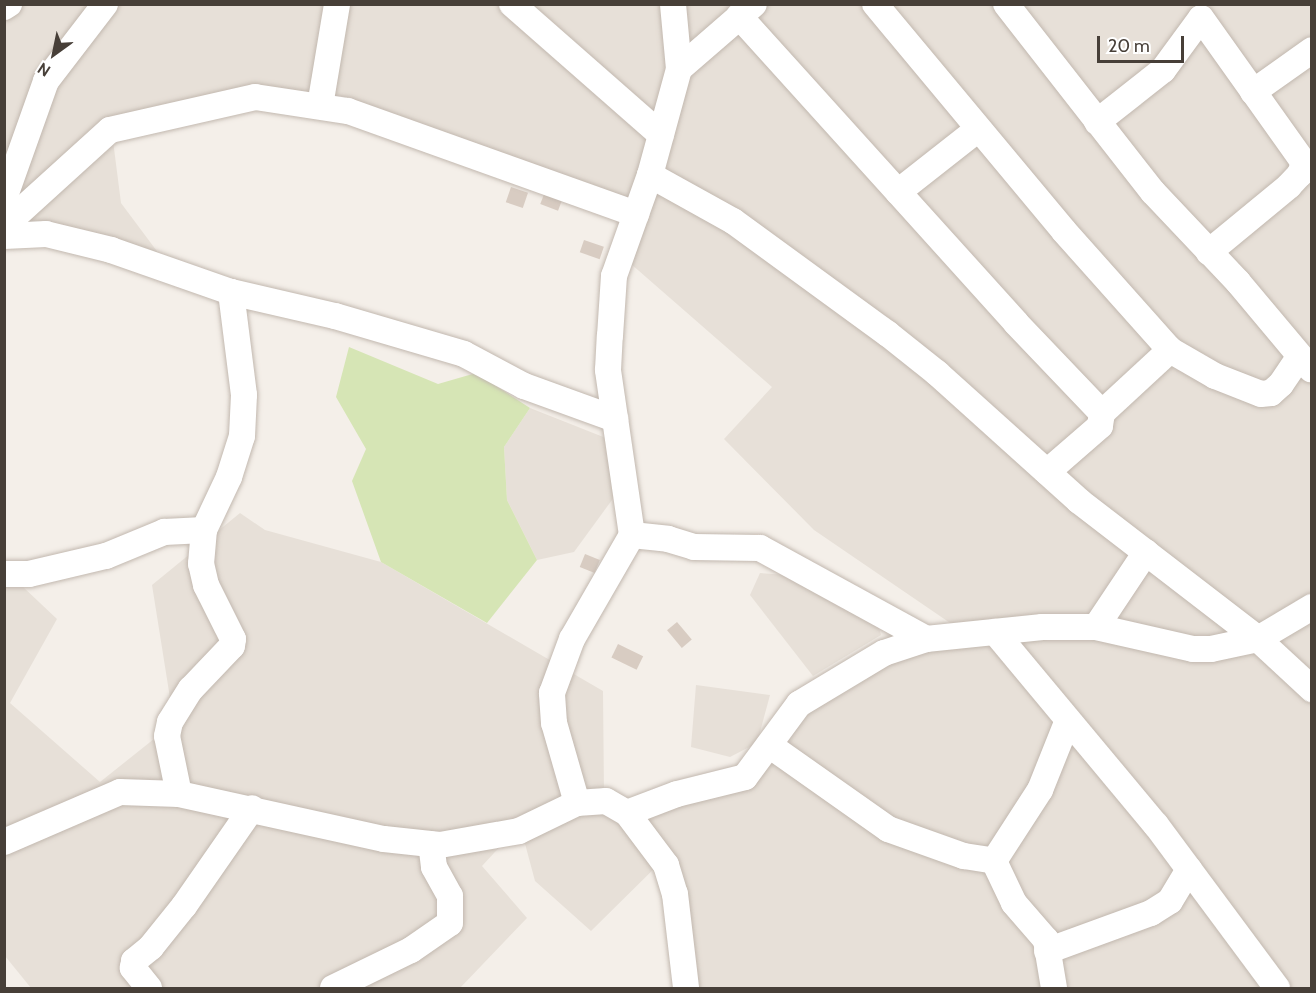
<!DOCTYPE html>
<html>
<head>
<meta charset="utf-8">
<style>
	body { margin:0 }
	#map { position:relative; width:1316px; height:993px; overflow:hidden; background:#f4efe9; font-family:Cabin,sans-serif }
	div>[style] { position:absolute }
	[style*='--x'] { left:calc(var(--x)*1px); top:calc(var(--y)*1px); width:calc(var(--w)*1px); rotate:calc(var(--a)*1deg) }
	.residential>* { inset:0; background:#e7e0d8 }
	.green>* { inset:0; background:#d6e5b5 }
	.building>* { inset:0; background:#d8ccc2; transform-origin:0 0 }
	.roads { filter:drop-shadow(0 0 2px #c2b8af) drop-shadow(0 0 2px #c2b8af) }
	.minor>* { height:26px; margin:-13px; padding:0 13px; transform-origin:13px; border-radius:13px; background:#fff }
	span { translate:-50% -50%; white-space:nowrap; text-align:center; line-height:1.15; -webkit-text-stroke:4.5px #fff; paint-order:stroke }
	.frame { position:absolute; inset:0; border:6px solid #473f38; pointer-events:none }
	.north { position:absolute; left:24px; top:24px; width:60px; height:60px; -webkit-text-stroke:4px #fff; paint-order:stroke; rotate:213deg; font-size:16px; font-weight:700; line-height:24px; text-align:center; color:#473f38 }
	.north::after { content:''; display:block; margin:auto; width:21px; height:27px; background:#473f38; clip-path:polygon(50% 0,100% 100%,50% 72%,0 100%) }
	.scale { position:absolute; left:1097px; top:36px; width:87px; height:27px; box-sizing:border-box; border:3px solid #473f38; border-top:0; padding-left:8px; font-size:18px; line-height:21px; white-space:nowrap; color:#473f38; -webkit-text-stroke:4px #fff; paint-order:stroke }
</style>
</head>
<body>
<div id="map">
	<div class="residential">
		<i style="clip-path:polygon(5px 5px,1311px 5px,1311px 988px,695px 988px,669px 854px,591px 931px,535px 881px,520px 825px,482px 866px,527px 918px,460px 988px,31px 988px,5px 956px,5px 586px,22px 586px,57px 619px,10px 703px,100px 782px,174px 723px,152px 585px,240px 513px,265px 530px,381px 562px,603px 691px,604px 794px,625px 806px,745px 776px,803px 715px,881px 645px,956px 627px,814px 530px,724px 439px,772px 387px,623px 257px,635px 209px,341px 96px,255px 93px,111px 125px,121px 203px,168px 266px,5px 232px)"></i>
		<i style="clip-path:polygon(530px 408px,616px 442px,628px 478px,574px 552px,537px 560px,507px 500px,504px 447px)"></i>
		<i style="clip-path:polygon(760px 573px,815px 577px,874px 611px,881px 635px,813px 676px,750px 595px)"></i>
		<i style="clip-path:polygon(696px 685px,770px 695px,757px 743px,730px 757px,691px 747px)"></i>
	</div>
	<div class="green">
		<i style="clip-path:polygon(349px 347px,438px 384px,476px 373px,530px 408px,504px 447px,507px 500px,537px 560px,487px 623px,381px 562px,352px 481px,366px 449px,336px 397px)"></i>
	</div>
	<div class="building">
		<i style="left:511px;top:187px;width:18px;height:16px;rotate:19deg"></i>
		<i style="left:546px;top:189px;width:19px;height:16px;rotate:21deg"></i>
		<i style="left:584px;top:240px;width:21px;height:13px;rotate:19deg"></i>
		<i style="left:585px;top:554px;width:16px;height:14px;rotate:22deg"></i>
		<i style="left:677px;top:622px;width:23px;height:13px;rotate:50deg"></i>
		<i style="left:618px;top:644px;width:28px;height:15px;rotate:26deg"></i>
	</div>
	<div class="roads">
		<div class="minor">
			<i style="--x:512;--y:4;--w:198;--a:41.3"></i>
			<i style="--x:875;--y:4;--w:295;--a:50.2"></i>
			<i style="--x:1064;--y:231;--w:159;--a:48.3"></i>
			<i style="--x:1170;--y:350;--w:52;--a:30"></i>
			<i style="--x:1215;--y:376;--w:49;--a:21.4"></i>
			<i style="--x:1261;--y:394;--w:10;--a:-6"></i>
			<i style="--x:1271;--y:393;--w:13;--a:-42"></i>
			<i style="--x:1281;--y:384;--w:32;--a:-56"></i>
			<i style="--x:1006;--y:4;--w:239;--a:52"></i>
			<i style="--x:1153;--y:192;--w:124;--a:46.6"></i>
			<i style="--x:1238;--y:282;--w:114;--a:50"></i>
			<i style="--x:4;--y:7;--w:6;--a:-31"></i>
			<i style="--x:739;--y:16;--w:413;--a:47.9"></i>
			<i style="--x:1016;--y:323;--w:124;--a:46.3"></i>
			<i style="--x:1102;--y:413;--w:13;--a:99"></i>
			<i style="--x:1100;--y:426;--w:70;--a:139"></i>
			<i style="--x:679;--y:69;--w:99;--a:-40.9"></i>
			<i style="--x:1253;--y:92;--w:72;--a:-35.4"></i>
			<i style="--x:320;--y:106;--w:103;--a:-80.5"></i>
			<i style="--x:1097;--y:122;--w:84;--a:-38.2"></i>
			<i style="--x:1163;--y:70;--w:64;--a:-53.8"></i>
			<i style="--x:1201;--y:18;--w:178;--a:54.6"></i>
			<i style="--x:1304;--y:163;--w:12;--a:110"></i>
			<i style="--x:1300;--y:174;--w:16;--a:133"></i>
			<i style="--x:1289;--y:186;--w:104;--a:140.5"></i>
			<i style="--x:650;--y:175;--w:95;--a:29"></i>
			<i style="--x:733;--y:221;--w:192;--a:36.1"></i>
			<i style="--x:888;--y:334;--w:63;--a:38.5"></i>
			<i style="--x:937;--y:373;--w:191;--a:42"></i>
			<i style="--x:1079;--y:501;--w:226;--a:37.6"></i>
			<i style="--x:1258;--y:639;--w:74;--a:42.8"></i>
			<i style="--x:898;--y:192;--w:102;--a:-38.2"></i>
			<i style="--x:4;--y:199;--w:125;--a:-70.4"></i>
			<i style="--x:46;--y:81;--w:97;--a:-52.5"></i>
			<i style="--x:4;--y:226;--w:143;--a:-42.2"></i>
			<i style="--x:110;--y:130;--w:149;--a:-12.8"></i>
			<i style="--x:255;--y:97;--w:94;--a:8.6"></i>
			<i style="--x:348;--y:111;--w:306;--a:19.7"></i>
			<i style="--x:4;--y:236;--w:42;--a:-2.7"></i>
			<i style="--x:46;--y:234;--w:67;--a:13.8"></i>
			<i style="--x:111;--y:250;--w:127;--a:19.3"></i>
			<i style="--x:231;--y:292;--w:107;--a:13"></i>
			<i style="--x:335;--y:316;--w:134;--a:16.4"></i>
			<i style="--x:464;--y:354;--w:68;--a:28.1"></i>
			<i style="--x:524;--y:386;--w:97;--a:19.9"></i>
			<i style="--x:1102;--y:413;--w:93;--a:-42.8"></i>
			<i style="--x:632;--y:535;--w:36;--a:6"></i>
			<i style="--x:668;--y:539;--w:27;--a:17"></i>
			<i style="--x:694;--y:547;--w:66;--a:0.9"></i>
			<i style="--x:760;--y:548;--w:189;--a:28.7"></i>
			<i style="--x:4;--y:574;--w:25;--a:0"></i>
			<i style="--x:29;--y:574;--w:79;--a:-13.2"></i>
			<i style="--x:106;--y:556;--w:63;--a:-22.5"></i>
			<i style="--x:164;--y:532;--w:40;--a:-2.9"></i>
			<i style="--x:1096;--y:627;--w:90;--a:-56.3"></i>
			<i style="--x:995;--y:632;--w:251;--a:50.2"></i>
			<i style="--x:1156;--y:825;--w:203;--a:53.4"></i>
			<i style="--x:769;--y:745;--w:146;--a:35.2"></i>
			<i style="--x:888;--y:829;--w:81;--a:19.6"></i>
			<i style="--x:964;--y:856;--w:30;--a:9"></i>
			<i style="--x:179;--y:794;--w:59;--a:-101.7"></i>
			<i style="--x:167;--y:736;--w:14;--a:-78"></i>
			<i style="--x:170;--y:722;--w:39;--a:-58"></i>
			<i style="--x:191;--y:689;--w:59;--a:-46.4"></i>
			<i style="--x:232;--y:646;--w:7;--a:-82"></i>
			<i style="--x:233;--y:639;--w:60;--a:-116.6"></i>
			<i style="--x:206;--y:585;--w:22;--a:-103"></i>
			<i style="--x:201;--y:564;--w:34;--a:-85"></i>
			<i style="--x:204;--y:530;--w:59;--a:-64.7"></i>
			<i style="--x:229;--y:477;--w:43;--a:-72.4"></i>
			<i style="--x:242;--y:436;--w:41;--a:-87.2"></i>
			<i style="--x:244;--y:395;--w:104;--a:-97.2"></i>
			<i style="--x:577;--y:803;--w:83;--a:-106"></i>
			<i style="--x:554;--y:723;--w:30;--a:-94"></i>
			<i style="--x:552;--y:693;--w:58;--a:-69.7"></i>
			<i style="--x:572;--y:639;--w:120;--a:-60"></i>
			<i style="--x:632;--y:535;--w:167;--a:-98.3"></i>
			<i style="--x:608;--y:370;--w:34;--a:-87"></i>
			<i style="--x:610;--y:336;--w:60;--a:-86.2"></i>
			<i style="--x:614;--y:276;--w:107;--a:-70.4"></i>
			<i style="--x:650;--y:175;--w:110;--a:-74.7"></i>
			<i style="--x:679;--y:69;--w:65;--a:-95.3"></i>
			<i style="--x:627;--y:813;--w:53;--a:-20.8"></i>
			<i style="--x:677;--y:794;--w:70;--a:-14"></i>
			<i style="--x:745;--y:777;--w:91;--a:-53.5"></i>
			<i style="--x:799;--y:704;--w:99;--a:-31"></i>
			<i style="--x:884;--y:653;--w:44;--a:-18.4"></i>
			<i style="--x:926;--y:639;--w:117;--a:-5.9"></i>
			<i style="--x:1042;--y:627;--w:54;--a:0"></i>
			<i style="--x:1096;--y:627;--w:99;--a:12.8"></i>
			<i style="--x:1193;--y:649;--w:18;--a:0"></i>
			<i style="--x:1211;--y:649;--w:48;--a:-12"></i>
			<i style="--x:1258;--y:639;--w:63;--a:-30.7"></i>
			<i style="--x:4;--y:842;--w:126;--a:-23.3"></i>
			<i style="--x:120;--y:792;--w:59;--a:1.9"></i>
			<i style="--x:179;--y:794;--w:210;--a:12.4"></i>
			<i style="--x:384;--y:839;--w:56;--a:6.1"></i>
			<i style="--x:440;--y:845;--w:80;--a:-10"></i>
			<i style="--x:519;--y:831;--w:64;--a:-25.8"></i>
			<i style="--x:577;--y:803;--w:29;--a:-4"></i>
			<i style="--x:606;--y:801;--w:24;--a:30"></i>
			<i style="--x:627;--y:813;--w:65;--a:53.1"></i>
			<i style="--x:666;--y:865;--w:30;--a:73"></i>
			<i style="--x:675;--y:894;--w:95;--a:83.3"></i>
			<i style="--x:1047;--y:951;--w:111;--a:-20.1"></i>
			<i style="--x:1151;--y:913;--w:22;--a:-32"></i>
			<i style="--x:1170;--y:901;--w:37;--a:-59"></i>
			<i style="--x:149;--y:988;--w:26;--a:-129"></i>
			<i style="--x:133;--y:968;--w:7;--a:-82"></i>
			<i style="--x:134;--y:961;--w:22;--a:-39"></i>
			<i style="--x:151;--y:947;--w:53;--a:-51.2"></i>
			<i style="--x:184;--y:906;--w:119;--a:-55.2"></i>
			<i style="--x:333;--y:988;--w:87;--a:-26"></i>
			<i style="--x:411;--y:950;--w:47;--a:-34.7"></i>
			<i style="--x:450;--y:923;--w:27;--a:-90"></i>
			<i style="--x:450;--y:896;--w:33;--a:-119"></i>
			<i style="--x:434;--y:867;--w:23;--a:-97"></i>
			<i style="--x:1054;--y:988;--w:49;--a:-99.5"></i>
			<i style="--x:1046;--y:940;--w:49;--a:-130.9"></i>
			<i style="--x:1014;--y:903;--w:47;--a:-115.5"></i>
			<i style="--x:994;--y:861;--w:85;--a:-57.1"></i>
			<i style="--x:1040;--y:790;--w:75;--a:-68.2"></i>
		</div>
	</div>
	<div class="frame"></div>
	<div class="north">N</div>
	<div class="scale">20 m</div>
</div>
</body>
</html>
